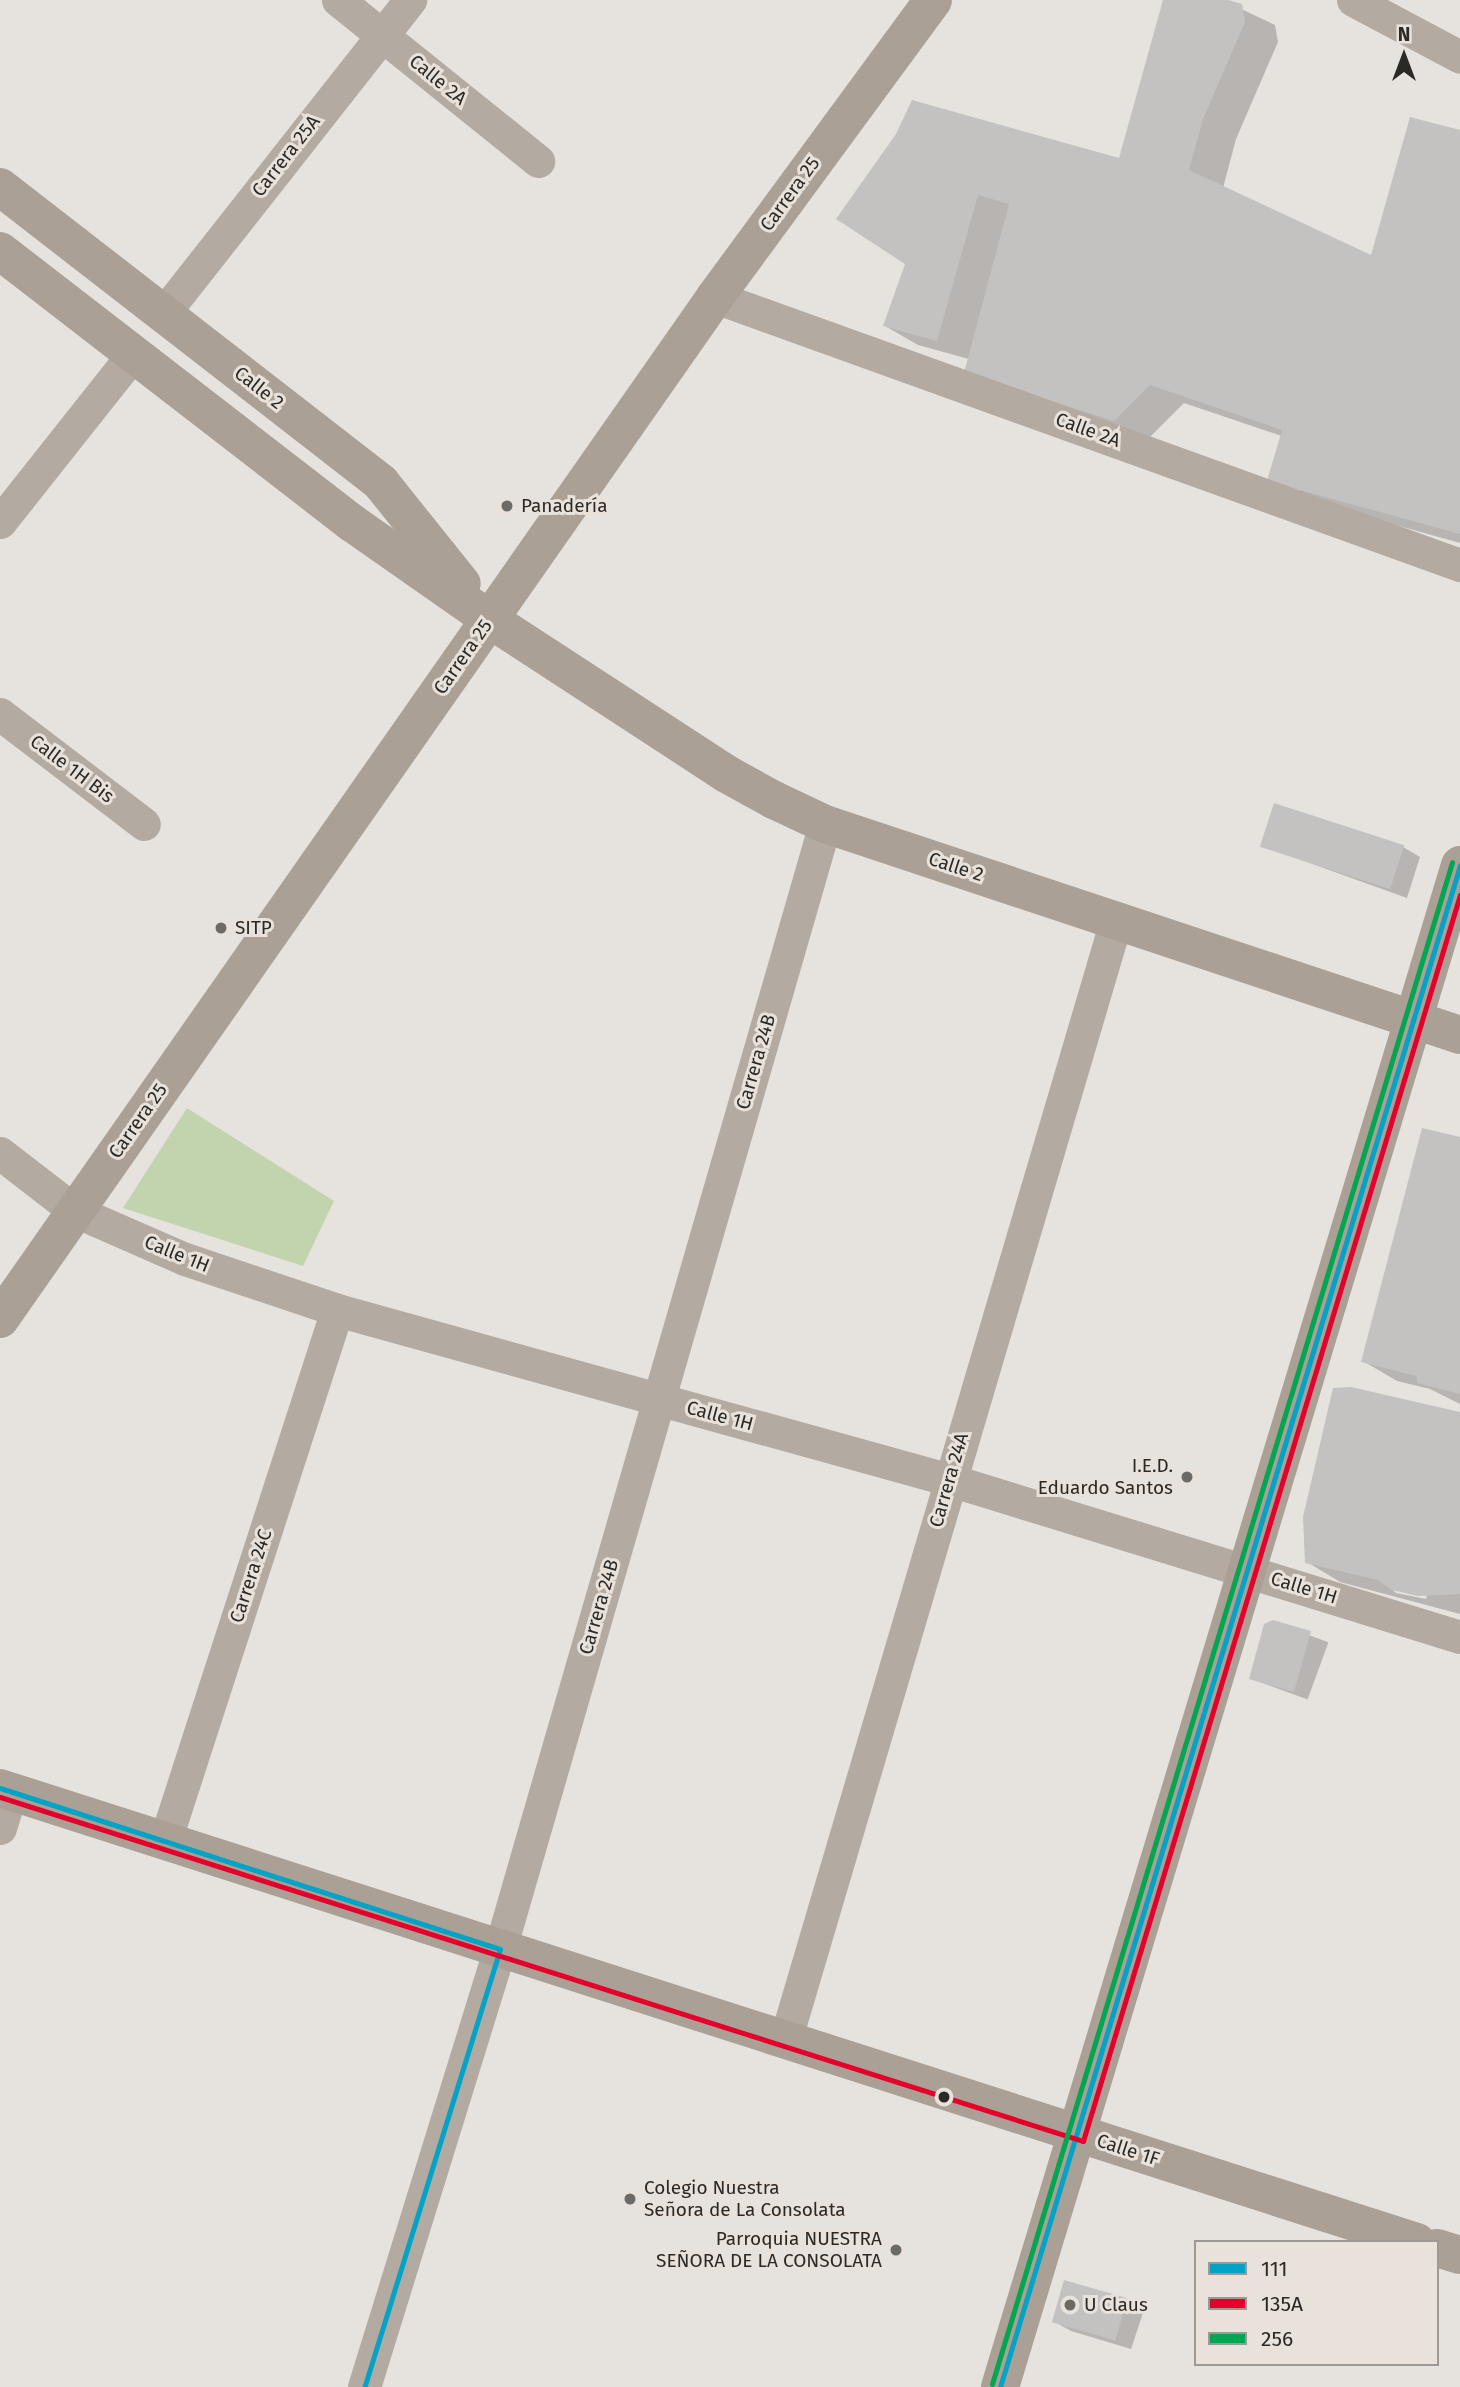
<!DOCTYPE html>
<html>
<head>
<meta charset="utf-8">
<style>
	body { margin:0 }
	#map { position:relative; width:1460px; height:2387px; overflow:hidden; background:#e6e2de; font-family:"Fira Sans",sans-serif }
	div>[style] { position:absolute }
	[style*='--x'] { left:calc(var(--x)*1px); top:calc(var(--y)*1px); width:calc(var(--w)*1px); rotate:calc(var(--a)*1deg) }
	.green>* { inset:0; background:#c2d4ae }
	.shadow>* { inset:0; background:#0003; transform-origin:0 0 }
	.building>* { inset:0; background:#c4c2c1; transform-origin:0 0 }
	.street>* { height:33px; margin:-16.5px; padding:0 16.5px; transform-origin:16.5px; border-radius:16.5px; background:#b3aba2 }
	.secondary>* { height:38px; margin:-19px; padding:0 19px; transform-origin:19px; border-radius:19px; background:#aaa095 }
	.bus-1>* { height:5px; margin:-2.5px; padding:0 2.5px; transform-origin:2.5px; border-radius:2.5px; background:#02a3c6 }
	.bus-2>* { height:5px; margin:-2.5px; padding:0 2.5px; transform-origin:2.5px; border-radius:2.5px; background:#e4002b }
	.bus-3>* { height:5px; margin:-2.5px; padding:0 2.5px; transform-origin:2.5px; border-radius:2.5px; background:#00a651 }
	.dots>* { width:19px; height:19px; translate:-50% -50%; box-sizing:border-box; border:4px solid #e9e2db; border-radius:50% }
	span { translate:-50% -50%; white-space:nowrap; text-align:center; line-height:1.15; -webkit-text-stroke:6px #e9e2db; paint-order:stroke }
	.street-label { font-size:19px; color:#2b2926 }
	.poi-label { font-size:19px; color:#2b2926 }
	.left { translate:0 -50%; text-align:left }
	.right { translate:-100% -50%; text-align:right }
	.legend { position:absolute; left:1194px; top:2240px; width:245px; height:126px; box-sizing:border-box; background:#e9e2db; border:2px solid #9d9893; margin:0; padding:9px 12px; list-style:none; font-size:21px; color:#2b2926 }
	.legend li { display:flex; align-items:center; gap:14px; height:35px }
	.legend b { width:35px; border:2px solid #9d9893 }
	.north { position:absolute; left:1369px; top:21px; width:70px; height:70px; -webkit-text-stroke:5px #e9e2db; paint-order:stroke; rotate:0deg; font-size:19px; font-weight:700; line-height:28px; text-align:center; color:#2b2926 }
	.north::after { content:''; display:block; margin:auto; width:24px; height:32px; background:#2b2926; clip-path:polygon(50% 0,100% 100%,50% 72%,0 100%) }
</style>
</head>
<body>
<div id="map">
	<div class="green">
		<i style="clip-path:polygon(187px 1108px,334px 1201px,303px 1266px,123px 1208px)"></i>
	</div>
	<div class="shadow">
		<i style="clip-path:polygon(1165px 0,1222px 0,1275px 25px,1278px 42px,1236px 139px,1223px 188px,1372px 258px,1460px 132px,1460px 543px,1303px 499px,1282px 436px,1184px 403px,1148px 439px,999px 392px,969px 359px,918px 345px,885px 326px,907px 263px,838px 218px,1120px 160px)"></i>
		<i style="clip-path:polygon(1262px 846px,1403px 847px,1420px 857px,1407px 898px)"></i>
		<i style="clip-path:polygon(1460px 1139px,1460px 1404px,1430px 1389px,1397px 1381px,1363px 1361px)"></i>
		<i style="clip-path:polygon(evenodd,1460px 1414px,1460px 1614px,1340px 1582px,1307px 1562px,1460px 1414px,1391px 1588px,1427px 1596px,1426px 1599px,1396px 1593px,1391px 1588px)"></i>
		<i style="left:1273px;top:1622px;width:59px;height:61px;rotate:20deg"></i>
		<i style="clip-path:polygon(1065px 2282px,1127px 2300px,1144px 2310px,1131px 2349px,1071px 2331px,1053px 2321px)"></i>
	</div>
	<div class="building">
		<i style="clip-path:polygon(1163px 0,1228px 0,1242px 4px,1245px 22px,1203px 119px,1189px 170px,1371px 255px,1410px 117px,1460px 130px,1460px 534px,1267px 481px,1282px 430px,1150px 385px,1114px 421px,964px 373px,1009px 204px,978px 195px,937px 341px,883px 326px,905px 264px,836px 219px,896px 134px,912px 100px,1119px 158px)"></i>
		<i style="left:1274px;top:803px;width:137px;height:46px;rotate:18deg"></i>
		<i style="clip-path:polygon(1422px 1128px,1460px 1137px,1460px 1394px,1417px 1383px,1417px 1376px,1361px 1362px)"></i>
		<i style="clip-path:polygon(1351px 1387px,1460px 1412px,1460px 1594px,1418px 1596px,1392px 1590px,1378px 1580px,1305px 1563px,1303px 1517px,1333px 1388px)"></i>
		<i style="clip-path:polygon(1273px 1620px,1311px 1631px,1294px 1692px,1249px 1679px,1264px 1624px)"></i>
		<i style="left:1064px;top:2280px;width:66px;height:44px;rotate:16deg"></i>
	</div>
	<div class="street">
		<i style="--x:338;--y:0;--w:257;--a:38.8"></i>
		<i style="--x:1353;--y:0;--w:121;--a:28"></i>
		<i style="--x:715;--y:297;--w:792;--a:19.79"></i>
		<i style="--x:163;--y:314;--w:400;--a:-51.8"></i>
		<i style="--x:0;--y:522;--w:214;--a:-51.6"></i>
		<i style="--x:0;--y:714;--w:181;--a:37.4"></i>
		<i style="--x:0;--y:1153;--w:95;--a:37.7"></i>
		<i style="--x:75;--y:1211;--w:120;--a:23.6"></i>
		<i style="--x:185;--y:1259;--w:160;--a:18.5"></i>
		<i style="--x:337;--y:1310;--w:636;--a:15.5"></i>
		<i style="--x:950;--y:1480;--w:534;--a:17.11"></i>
		<i style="--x:0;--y:1828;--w:39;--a:-73"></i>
		<i style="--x:165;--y:1841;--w:558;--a:-72.05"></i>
		<i style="--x:785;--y:2041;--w:1168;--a:-73.54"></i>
		<i style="--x:364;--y:2387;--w:459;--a:-72.8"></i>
		<i style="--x:500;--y:1949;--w:1171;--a:-73.89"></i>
	</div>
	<div class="secondary">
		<i style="--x:0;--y:187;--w:482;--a:37.8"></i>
		<i style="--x:381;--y:483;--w:129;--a:51.3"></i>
		<i style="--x:0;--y:251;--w:445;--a:37.7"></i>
		<i style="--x:352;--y:523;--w:167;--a:35"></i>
		<i style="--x:489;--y:619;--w:282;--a:33.1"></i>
		<i style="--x:725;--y:773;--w:56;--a:28.9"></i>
		<i style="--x:774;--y:800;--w:56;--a:25.2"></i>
		<i style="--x:825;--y:824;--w:669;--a:18.38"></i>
		<i style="--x:0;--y:1319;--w:1247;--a:-55.02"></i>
		<i style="--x:715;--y:297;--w:368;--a:-53.7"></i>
		<i style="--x:0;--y:1788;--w:1488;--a:17.77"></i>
		<i style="--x:1437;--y:2248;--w:24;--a:17"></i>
		<i style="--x:1000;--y:2387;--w:1590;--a:-73.18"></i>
	</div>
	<div class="bus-1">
		<i style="--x:0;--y:1788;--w:525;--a:17.85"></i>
		<i style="--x:500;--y:1949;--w:459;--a:107.2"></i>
		<i style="--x:1000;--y:2387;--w:1590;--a:-73.18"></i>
	</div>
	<div class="bus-2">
		<i style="--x:0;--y:1797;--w:1136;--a:17.62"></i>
		<i style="--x:1083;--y:2141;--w:1302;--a:-73.17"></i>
	</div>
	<div class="bus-3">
		<i style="--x:992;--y:2384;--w:1590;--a:-73.18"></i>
	</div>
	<div class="dots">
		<i style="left:507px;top:506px;background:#6c6a66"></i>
		<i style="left:221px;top:928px;background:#6c6a66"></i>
		<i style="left:1187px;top:1477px;background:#6c6a66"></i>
		<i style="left:944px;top:2097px;background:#2b2926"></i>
		<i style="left:630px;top:2199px;background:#6c6a66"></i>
		<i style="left:896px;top:2250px;background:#6c6a66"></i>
		<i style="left:1070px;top:2305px;background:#6c6a66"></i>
	</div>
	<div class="street-label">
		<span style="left:438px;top:80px;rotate:39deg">Calle 2A</span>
		<span style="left:286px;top:156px;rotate:-52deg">Carrera 25A</span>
		<span style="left:790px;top:194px;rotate:-54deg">Carrera 25</span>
		<span style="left:259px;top:388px;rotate:38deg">Calle 2</span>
		<span style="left:1088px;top:430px;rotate:20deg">Calle 2A</span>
		<span style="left:463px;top:657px;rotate:-55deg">Carrera 25</span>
		<span style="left:72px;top:769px;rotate:37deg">Calle 1H Bis</span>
		<span style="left:956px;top:867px;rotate:18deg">Calle 2</span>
		<span style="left:756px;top:1062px;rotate:-74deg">Carrera 24B</span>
		<span style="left:138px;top:1121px;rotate:-55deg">Carrera 25</span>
		<span style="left:177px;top:1254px;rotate:22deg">Calle 1H</span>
		<span style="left:720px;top:1416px;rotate:15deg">Calle 1H</span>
		<span style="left:949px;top:1480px;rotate:-74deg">Carrera 24A</span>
		<span style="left:251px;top:1576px;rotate:-72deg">Carrera 24C</span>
		<span style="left:1304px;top:1588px;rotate:17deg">Calle 1H</span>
		<span style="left:599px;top:1607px;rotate:-74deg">Carrera 24B</span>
		<span style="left:1128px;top:2150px;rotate:18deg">Calle 1F</span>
	</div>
	<div class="poi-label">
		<span class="left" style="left:521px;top:506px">Panadería</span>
		<span class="left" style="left:235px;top:928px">SITP</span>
		<span class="right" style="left:1173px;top:1477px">I.E.D.<br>Eduardo Santos</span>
		<span class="left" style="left:644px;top:2199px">Colegio Nuestra<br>Señora de La Consolata</span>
		<span class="right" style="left:882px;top:2250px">Parroquia NUESTRA<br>SEÑORA DE LA CONSOLATA</span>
		<span class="left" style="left:1084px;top:2305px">U Claus</span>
	</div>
	<ul class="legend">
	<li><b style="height:9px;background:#02a3c6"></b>111</li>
	<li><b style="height:9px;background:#e4002b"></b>135A</li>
	<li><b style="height:9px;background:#00a651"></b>256</li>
	</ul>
	<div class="north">N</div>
</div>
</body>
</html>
